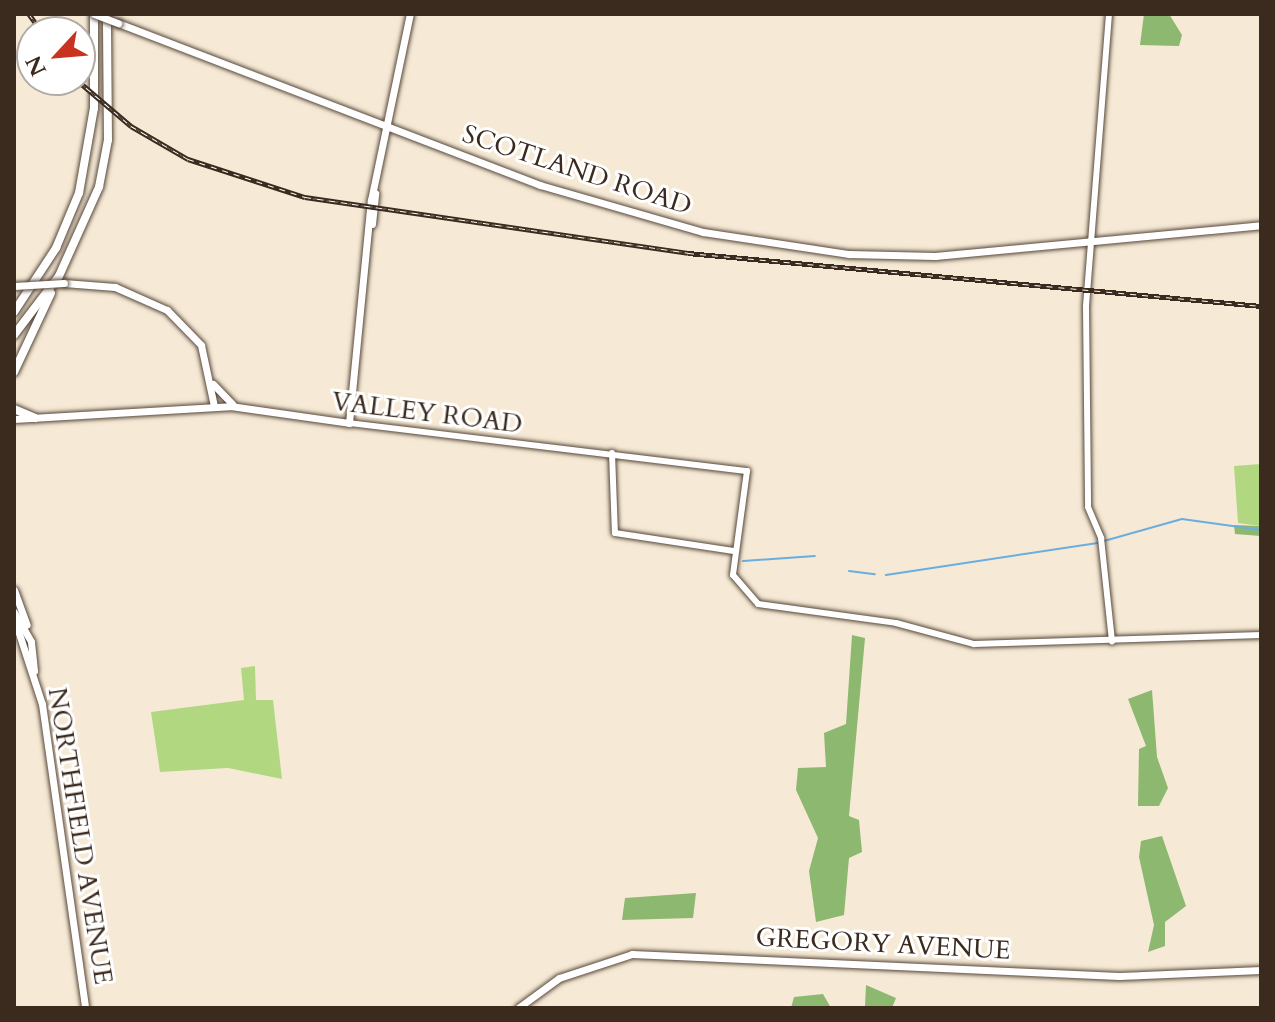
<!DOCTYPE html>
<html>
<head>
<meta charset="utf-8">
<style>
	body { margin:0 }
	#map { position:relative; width:1275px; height:1022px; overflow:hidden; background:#f6ead6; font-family:Cardo,serif }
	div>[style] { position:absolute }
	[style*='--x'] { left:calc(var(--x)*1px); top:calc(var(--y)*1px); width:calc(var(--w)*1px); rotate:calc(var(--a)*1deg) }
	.green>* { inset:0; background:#b1d881 }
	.forest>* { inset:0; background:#8cb86f }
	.stream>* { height:2px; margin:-1px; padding:0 1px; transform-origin:1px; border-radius:1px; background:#6aaddf }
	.roads { filter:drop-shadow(0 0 2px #57473a) drop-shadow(0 0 2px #57473a) }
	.minor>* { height:6px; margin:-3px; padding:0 3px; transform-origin:3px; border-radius:3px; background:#fff }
	.major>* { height:7px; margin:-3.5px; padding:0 3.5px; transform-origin:3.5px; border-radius:3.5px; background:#fff }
	.highway>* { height:8px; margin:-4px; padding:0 4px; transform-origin:4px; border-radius:4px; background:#fff }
	.rail>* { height:5px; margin-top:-2.5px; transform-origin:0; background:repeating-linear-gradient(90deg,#fff 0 6px,#3b2a1e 0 12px); box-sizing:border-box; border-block:2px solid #3b2a1e }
	.bridges { filter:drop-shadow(0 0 2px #57473a) drop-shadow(0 0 2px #57473a) }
	.major-bridge>* { height:7px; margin:-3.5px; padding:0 3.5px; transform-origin:3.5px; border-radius:3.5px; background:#fff }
	span { translate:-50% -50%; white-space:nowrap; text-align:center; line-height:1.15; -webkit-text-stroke:6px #fff; paint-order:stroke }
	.street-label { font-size:26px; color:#3b2a1e }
	.frame { position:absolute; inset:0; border:16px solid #3b2a1e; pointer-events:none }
	.north { position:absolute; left:16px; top:16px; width:80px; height:80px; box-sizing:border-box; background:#fff; border:2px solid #b1aaa5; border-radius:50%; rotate:244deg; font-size:22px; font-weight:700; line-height:32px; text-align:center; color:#3b2a1e }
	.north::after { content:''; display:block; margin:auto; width:28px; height:36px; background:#c8321e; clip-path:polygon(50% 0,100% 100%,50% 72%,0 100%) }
</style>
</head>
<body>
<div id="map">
	<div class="green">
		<i style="clip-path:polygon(1261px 464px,1261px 526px,1238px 523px,1234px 466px)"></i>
		<i style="clip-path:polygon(255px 666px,256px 700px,273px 700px,282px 779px,228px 768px,160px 772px,151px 712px,244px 700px,241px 668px)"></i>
	</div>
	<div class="forest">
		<i style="clip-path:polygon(1144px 14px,1169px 14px,1182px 35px,1179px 46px,1140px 45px)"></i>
		<i style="clip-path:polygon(1234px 525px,1261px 526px,1261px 536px,1235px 534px)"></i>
		<i style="clip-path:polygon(852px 635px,865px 638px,849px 816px,859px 820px,862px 852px,849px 858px,844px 915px,816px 922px,809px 871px,818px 838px,796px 790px,798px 768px,826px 767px,824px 733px,846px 724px)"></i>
		<i style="clip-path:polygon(1152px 690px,1157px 757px,1168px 788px,1159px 806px,1138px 806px,1139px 749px,1146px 746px,1128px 699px)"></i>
		<i style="clip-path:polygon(1162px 836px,1186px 906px,1165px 922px,1165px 946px,1148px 952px,1154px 925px,1139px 857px,1141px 841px)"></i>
		<i style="clip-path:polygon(696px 893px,693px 918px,622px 920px,625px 898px)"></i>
		<i style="clip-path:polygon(866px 985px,896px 998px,892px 1008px,848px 1008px,865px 1006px)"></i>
		<i style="clip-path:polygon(823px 994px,831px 1008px,791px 1008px,794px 997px)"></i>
	</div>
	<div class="stream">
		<i style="--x:1104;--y:541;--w:81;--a:-15.8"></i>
		<i style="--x:1182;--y:519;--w:80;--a:7.9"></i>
		<i style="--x:743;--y:561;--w:72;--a:-4"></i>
		<i style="--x:849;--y:571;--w:26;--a:7"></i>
		<i style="--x:886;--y:575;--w:214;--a:-8.6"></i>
	</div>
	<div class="roads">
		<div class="minor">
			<i style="--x:1109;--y:14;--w:293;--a:94.5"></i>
			<i style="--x:1086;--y:306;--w:201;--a:89.4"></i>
			<i style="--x:1088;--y:507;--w:34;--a:67"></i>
			<i style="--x:1101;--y:538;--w:104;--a:83.9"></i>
			<i style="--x:349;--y:423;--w:401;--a:6.9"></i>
			<i style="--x:747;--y:471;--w:105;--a:97.7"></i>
			<i style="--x:733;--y:575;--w:38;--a:49"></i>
			<i style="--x:758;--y:604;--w:139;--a:7.8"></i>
			<i style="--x:896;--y:623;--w:81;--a:15.1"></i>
			<i style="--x:974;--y:644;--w:287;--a:-1.8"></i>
			<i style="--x:612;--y:453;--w:80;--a:87.9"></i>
			<i style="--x:615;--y:533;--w:120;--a:8.6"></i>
		</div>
		<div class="major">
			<i style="--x:118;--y:23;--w:452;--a:21"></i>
			<i style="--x:540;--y:185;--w:170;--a:16.1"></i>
			<i style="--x:703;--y:232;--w:148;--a:8.6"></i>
			<i style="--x:849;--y:254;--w:86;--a:1.3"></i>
			<i style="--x:935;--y:256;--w:327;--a:-5.4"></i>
			<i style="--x:372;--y:224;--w:31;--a:-84"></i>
			<i style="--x:64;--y:283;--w:51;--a:4.5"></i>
			<i style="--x:115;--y:287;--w:57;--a:23.9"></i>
			<i style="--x:167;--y:310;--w:49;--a:45.8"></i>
			<i style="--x:201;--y:345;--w:62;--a:78"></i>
			<i style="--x:213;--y:384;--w:28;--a:46"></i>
			<i style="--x:14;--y:419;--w:216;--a:-3.4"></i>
			<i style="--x:230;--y:406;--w:120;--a:8.1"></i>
			<i style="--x:349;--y:423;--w:224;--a:-84.4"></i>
			<i style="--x:371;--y:200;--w:190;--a:-78.2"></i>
			<i style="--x:14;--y:590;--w:37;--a:70"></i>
			<i style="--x:14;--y:612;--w:34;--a:60"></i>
			<i style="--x:31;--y:642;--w:29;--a:84"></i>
			<i style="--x:14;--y:618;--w:90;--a:72"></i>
			<i style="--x:42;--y:704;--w:307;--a:81.9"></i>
			<i style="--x:518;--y:1008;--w:51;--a:-36.2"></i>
			<i style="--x:559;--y:978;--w:77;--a:-18.2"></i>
			<i style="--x:632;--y:954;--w:487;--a:2.6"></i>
			<i style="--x:1119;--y:976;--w:142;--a:-2.4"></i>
		</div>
		<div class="highway">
			<i style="--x:14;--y:312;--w:77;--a:-56.7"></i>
			<i style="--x:56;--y:248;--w:60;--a:-67.3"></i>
			<i style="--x:79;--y:193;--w:86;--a:-80"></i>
			<i style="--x:94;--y:108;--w:94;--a:-90"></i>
			<i style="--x:14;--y:335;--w:74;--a:-52.7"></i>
			<i style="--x:59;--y:276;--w:98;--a:-65.8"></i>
			<i style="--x:99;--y:187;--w:48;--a:-79.2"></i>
			<i style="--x:108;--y:140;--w:126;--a:-90.5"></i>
			<i style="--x:14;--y:372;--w:87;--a:-64.9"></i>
			<i style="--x:14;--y:409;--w:23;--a:23"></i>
		</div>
	</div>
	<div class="rail">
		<i style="--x:29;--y:14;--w:22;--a:54"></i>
		<i style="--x:77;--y:80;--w:71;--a:40.4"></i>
		<i style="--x:131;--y:126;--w:66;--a:30.1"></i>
		<i style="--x:188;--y:159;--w:123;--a:18"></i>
		<i style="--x:305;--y:197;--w:387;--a:8.3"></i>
		<i style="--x:688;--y:253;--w:575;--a:5.28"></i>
	</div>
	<div class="bridges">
		<div class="major-bridge">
			<i style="--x:94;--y:14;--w:26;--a:21"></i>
			<i style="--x:14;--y:286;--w:50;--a:-3.4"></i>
		</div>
	</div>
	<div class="street-label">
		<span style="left:577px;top:170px;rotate:18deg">SCOTLAND ROAD</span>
		<span style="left:427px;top:413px;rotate:7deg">VALLEY ROAD</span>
		<span style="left:80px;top:836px;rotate:81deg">NORTHFIELD AVENUE</span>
		<span style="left:883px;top:944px;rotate:3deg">GREGORY AVENUE</span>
	</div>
	<div class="frame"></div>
	<div class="north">N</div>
</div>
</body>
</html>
